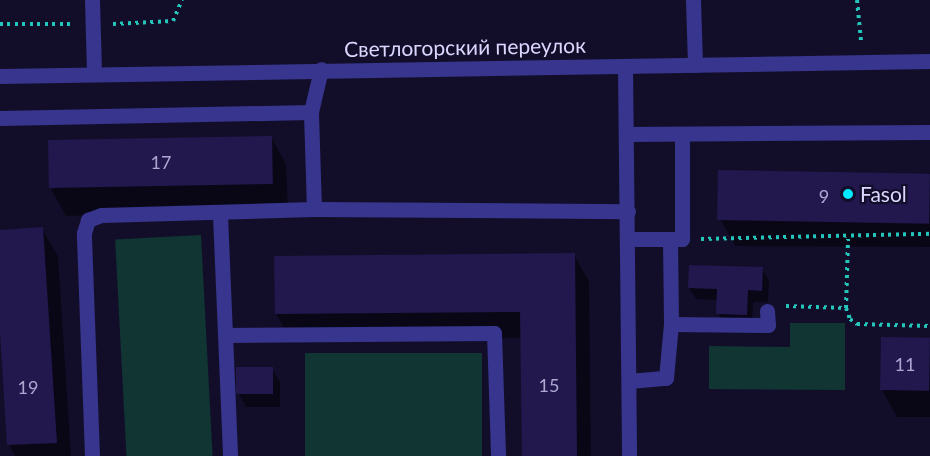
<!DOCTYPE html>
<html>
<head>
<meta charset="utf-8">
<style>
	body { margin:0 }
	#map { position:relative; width:930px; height:456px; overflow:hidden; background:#120e2a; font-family:Lato,sans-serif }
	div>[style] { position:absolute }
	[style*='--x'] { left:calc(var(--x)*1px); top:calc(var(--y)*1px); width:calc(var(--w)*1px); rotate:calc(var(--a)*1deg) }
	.green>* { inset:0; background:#103533; transform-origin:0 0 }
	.shadow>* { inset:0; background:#0007 }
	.building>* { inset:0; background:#22184d; transform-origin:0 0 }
	.path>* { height:4px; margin-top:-2px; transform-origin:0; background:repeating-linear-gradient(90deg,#24c5ba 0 3px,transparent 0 7.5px) }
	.service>* { height:15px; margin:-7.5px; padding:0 7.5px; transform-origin:7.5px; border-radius:7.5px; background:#37358d }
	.minor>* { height:15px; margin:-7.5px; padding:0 7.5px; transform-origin:7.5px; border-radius:7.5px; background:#37358d }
	.dots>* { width:16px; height:16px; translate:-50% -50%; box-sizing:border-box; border:3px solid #120e2a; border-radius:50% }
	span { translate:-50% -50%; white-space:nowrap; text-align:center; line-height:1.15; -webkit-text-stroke:4.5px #120e2a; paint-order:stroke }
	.number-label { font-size:18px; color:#ada7d2 }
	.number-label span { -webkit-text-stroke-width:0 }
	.street-label { font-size:21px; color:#dbd7ff }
	.poi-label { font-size:21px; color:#dbd7ff }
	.left { translate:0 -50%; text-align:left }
</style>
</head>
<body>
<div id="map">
	<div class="green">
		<i style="left:201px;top:235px;width:221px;height:86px;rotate:87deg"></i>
		<i style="clip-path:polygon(790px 323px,845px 323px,845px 390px,709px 389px,709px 346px,790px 347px)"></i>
		<i style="left:305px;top:353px;width:177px;height:103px"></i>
	</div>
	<div class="shadow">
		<i style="clip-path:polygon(271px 137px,286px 164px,288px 210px,66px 216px,51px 189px)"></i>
		<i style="clip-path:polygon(930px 173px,930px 247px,735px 246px,720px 219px)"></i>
		<i style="clip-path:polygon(42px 229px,58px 256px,71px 456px,15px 456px,9px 445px,0 309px,0 231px)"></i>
		<i style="clip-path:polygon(574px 255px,589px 281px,591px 456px,523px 456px,522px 338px,291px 340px,276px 314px)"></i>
		<i style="clip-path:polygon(762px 269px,769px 280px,768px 302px,753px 302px,752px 326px,725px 325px,718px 313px,718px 300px,696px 299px,689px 288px)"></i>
		<i style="clip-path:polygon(930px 339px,930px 417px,897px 417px,882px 390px)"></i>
		<i style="clip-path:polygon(272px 369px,280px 382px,280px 407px,246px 407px,239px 394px)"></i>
	</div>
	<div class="building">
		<i style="left:272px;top:136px;width:48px;height:224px;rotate:89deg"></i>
		<i style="left:718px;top:170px;width:212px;height:50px;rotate:1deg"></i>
		<i style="clip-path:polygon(43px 227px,57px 443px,7px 445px,0 332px,0 230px)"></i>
		<i style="clip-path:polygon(575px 253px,577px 456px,522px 456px,520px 312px,275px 314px,274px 256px)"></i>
		<i style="clip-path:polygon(689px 265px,763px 267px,762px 291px,748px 290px,747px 315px,716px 314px,717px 289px,688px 288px)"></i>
		<i style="left:881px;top:337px;width:49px;height:53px;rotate:1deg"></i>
		<i style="left:273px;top:367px;width:27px;height:37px;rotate:90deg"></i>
	</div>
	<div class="path">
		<i style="--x:857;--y:0;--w:41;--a:84.4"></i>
		<i style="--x:0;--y:24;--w:72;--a:0"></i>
		<i style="--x:113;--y:24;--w:60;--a:-2.9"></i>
		<i style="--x:173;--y:21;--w:23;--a:-67"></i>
		<i style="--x:701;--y:239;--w:229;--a:-1.3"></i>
		<i style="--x:786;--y:306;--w:60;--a:1.9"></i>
		<i style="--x:846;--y:308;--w:69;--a:-88.3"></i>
		<i style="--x:846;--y:308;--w:12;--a:70"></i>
		<i style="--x:850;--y:319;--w:9;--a:36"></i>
		<i style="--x:857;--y:324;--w:73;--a:1.6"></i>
	</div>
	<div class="service">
		<i style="--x:92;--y:0;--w:73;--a:88.4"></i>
		<i style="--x:693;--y:0;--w:65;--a:88.2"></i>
		<i style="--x:625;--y:66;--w:390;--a:89.4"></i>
		<i style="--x:0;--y:118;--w:311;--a:-1.1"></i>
		<i style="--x:627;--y:134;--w:303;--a:-0.4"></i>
		<i style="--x:314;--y:209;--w:97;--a:-91.8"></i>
		<i style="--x:311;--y:112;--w:44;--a:-76.9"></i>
		<i style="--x:220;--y:215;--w:241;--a:87.6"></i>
		<i style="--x:628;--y:239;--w:54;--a:0"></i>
		<i style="--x:682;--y:239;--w:105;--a:-90"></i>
		<i style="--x:670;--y:239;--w:85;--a:89.3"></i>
		<i style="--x:225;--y:335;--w:269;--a:-0.4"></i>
		<i style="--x:494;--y:333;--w:123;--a:88.1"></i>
		<i style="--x:629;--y:381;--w:37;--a:-5"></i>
		<i style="--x:666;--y:378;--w:54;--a:-84.7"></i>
		<i style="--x:671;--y:324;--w:97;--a:0.6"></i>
		<i style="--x:768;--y:325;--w:14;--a:-94"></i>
		<i style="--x:92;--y:456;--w:223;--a:-92.1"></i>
		<i style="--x:84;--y:233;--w:14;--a:-73"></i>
		<i style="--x:88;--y:220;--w:14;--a:-21"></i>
		<i style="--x:101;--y:215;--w:213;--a:-1.6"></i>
		<i style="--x:314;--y:209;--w:314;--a:0.4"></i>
	</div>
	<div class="minor">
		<i style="--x:0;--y:76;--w:930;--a:-0.92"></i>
	</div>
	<div class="dots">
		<i style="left:848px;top:194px;background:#03e9ff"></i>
	</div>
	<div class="number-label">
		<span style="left:161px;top:162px">17</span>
		<span style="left:824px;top:196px">9</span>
		<span style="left:905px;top:364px">11</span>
		<span style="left:549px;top:385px">15</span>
		<span style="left:28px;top:387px">19</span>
	</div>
	<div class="street-label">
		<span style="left:465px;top:47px;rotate:-1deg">Светлогорский переулок</span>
	</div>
	<div class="poi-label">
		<span class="left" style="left:860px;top:194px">Fasol</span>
	</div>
</div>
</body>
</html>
